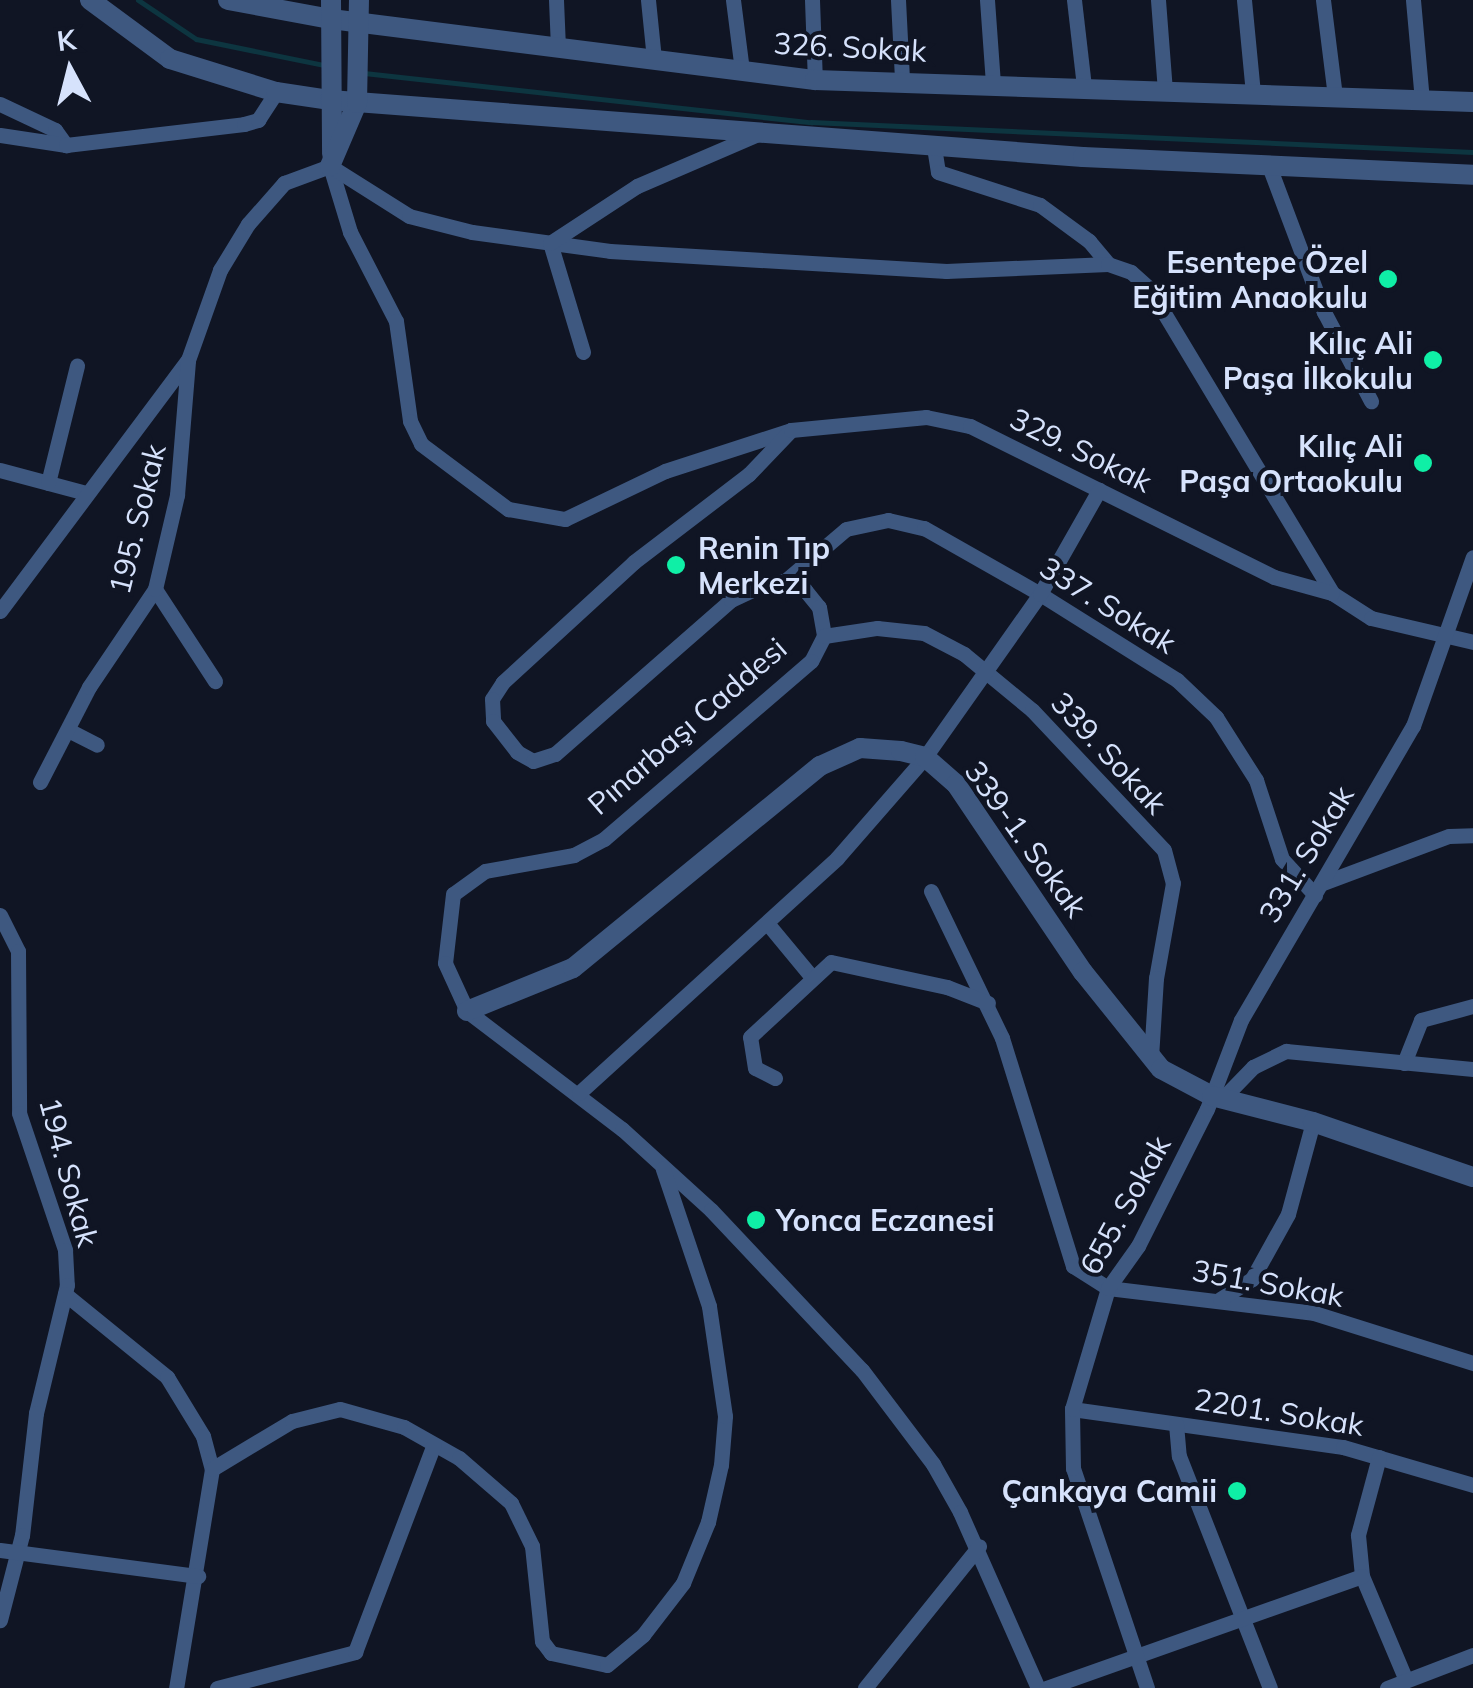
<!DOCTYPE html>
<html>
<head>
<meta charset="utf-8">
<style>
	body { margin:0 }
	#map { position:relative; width:1473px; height:1688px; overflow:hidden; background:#101524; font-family:Mulish,sans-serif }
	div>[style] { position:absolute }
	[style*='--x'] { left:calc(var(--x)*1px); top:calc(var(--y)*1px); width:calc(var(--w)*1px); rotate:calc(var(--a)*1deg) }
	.stream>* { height:5px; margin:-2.5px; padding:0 2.5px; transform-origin:2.5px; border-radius:2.5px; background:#0d3540 }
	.minor>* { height:15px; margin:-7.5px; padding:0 7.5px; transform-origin:7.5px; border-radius:7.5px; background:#3e5880 }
	.tertiary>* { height:20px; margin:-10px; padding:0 10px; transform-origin:10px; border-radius:10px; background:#3e5880 }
	.dots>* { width:28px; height:28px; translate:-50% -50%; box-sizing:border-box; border:5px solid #101524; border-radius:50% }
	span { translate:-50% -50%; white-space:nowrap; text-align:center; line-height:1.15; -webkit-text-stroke:8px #101524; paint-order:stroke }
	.street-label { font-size:30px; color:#d6e2fc }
	.poi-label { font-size:30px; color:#d6e2fc; font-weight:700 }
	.right { translate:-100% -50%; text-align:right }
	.left { translate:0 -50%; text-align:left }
	.north { position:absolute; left:20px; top:20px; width:100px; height:100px; -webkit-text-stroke:8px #101524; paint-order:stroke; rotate:353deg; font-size:28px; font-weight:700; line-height:40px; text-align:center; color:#d6e2fc }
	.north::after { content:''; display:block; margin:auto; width:35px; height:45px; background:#d6e2fc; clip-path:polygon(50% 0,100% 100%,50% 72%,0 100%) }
</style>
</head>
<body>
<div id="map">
	<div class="stream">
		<i style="--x:138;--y:0;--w:70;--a:33.9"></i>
		<i style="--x:196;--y:39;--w:131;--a:11.5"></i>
		<i style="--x:364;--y:73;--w:450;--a:6.3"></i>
		<i style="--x:811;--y:122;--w:663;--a:2.59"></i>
	</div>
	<div class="minor">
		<i style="--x:556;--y:0;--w:47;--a:87.6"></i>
		<i style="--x:648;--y:0;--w:59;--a:84.2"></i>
		<i style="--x:733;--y:0;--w:71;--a:82.7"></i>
		<i style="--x:812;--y:0;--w:80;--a:87.9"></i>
		<i style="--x:898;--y:0;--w:80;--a:87.1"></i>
		<i style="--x:987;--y:0;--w:83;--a:85.9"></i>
		<i style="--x:1074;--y:0;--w:88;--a:83.4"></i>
		<i style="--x:1158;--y:0;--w:91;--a:85.6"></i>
		<i style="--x:1244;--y:0;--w:94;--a:84.5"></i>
		<i style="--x:1323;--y:0;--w:98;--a:82.9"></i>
		<i style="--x:1413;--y:0;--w:100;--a:84.9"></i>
		<i style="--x:0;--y:104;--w:61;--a:25.3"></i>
		<i style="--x:55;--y:130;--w:19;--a:54"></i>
		<i style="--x:0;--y:135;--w:67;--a:8.6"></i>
		<i style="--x:66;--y:145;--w:179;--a:-6.7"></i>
		<i style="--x:244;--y:124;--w:15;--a:-16"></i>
		<i style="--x:258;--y:120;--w:33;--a:-57"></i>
		<i style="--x:934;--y:147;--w:25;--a:81"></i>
		<i style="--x:938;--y:172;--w:107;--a:17.9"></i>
		<i style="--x:1040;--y:205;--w:61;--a:36.3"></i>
		<i style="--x:1089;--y:241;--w:30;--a:50"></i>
		<i style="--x:330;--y:166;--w:69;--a:73.1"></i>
		<i style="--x:350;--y:232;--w:100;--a:62.7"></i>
		<i style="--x:396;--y:321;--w:101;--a:82"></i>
		<i style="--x:410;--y:421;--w:25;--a:64"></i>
		<i style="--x:421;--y:444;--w:109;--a:36.8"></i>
		<i style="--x:508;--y:509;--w:58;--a:10"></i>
		<i style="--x:565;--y:519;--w:111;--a:-25.6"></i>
		<i style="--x:665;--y:471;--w:133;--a:-18"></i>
		<i style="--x:791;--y:430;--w:61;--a:133.7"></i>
		<i style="--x:749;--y:474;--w:145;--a:142.6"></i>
		<i style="--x:634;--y:562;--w:178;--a:137.5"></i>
		<i style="--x:503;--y:682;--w:20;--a:123"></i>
		<i style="--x:492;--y:699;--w:22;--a:87"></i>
		<i style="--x:493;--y:721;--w:39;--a:52"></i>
		<i style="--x:517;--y:752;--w:18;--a:29"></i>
		<i style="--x:533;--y:761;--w:23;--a:-18"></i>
		<i style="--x:555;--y:754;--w:234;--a:-41.2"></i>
		<i style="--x:731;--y:600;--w:38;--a:-25"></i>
		<i style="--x:765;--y:584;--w:20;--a:-9"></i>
		<i style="--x:785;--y:581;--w:22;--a:24"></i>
		<i style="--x:805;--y:590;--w:22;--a:51"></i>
		<i style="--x:819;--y:607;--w:29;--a:80"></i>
		<i style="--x:824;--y:636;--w:28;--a:117"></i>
		<i style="--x:811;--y:661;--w:273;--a:139.3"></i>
		<i style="--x:604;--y:839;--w:34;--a:152"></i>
		<i style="--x:574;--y:855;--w:90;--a:169.8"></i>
		<i style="--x:485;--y:871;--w:39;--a:144"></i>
		<i style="--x:453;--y:894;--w:69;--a:96.6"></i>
		<i style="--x:445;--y:963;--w:53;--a:65.4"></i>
		<i style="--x:467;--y:1011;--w:195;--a:37.3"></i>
		<i style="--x:622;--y:1129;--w:120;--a:42.3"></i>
		<i style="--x:711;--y:1210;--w:220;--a:46.7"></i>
		<i style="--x:862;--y:1370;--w:118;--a:52.9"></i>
		<i style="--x:933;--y:1464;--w:55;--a:60.6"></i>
		<i style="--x:960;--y:1512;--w:193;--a:66.1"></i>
		<i style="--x:330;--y:166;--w:93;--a:32.3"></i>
		<i style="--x:409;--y:216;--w:65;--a:14.3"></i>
		<i style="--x:472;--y:232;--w:139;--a:7.8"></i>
		<i style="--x:610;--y:251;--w:337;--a:3.4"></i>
		<i style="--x:946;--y:271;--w:162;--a:-2.5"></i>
		<i style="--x:1108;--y:264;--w:24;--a:19"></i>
		<i style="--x:1131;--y:272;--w:24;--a:42"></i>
		<i style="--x:1149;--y:288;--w:356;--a:59"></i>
		<i style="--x:1332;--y:593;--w:46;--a:32.7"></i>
		<i style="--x:1371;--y:618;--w:105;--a:13.2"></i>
		<i style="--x:1269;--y:166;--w:156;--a:69.4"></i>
		<i style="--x:1324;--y:312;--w:101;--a:62.2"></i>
		<i style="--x:583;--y:352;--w:114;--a:-106.8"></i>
		<i style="--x:550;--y:243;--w:104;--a:-33.2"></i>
		<i style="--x:637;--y:186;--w:132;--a:-23.3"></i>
		<i style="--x:791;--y:430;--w:136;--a:-5.5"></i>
		<i style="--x:926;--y:417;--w:45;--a:11.6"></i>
		<i style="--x:970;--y:426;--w:339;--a:26.4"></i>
		<i style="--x:1274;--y:577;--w:60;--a:15.4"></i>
		<i style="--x:0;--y:470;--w:89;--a:15"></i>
		<i style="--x:48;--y:483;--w:121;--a:-76.1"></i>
		<i style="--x:785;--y:581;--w:80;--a:-40.4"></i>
		<i style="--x:846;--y:529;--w:43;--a:-12.1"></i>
		<i style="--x:888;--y:520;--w:37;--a:13"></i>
		<i style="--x:924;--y:528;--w:133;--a:29.6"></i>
		<i style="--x:1040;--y:594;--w:162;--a:32.1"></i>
		<i style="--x:1177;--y:680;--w:54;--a:43.5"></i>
		<i style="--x:1216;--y:717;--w:75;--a:57.6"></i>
		<i style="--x:1256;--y:780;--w:83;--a:71.8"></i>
		<i style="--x:1282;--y:859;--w:49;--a:47.5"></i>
		<i style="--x:155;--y:589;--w:110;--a:56.9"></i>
		<i style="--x:0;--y:611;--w:314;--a:-53.2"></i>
		<i style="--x:188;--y:360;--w:96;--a:-70.4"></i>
		<i style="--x:220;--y:270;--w:54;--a:-58.7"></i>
		<i style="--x:248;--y:224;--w:55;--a:-48.7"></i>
		<i style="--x:284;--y:183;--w:49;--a:-20.3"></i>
		<i style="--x:824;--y:636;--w:54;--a:-8.6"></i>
		<i style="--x:877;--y:628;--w:47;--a:6.1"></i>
		<i style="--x:924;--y:633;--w:45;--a:27.7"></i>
		<i style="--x:964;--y:654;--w:88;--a:39.5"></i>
		<i style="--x:1032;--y:710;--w:192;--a:46.7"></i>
		<i style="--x:1164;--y:850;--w:34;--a:75"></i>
		<i style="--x:1173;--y:883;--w:97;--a:100.1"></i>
		<i style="--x:1156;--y:978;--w:79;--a:93.6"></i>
		<i style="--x:70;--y:731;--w:30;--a:27"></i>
		<i style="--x:40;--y:782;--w:107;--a:-62.7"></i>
		<i style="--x:89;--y:687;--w:118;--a:-56"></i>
		<i style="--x:155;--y:589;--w:97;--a:-76.8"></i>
		<i style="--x:177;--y:495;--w:135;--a:-85.3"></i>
		<i style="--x:1323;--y:883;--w:134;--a:-20.5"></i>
		<i style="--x:1449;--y:836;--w:24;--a:-2"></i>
		<i style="--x:931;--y:891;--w:163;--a:64.2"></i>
		<i style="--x:1002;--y:1038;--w:239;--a:72.7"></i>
		<i style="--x:1073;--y:1266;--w:41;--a:32.2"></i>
		<i style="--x:1108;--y:1288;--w:208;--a:6.9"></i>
		<i style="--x:1314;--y:1313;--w:167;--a:17.5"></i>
		<i style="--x:0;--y:915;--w:40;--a:63.4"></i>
		<i style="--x:18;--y:951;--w:162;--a:89.6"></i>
		<i style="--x:19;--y:1113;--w:145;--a:71.4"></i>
		<i style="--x:65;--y:1250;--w:35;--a:87"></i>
		<i style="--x:67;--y:1285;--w:132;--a:103.6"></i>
		<i style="--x:36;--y:1413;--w:123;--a:96.5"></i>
		<i style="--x:22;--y:1535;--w:88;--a:104.5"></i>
		<i style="--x:767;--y:923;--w:69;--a:50.3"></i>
		<i style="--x:1404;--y:1063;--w:46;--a:-68.4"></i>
		<i style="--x:1421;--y:1020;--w:54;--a:-15.1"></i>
		<i style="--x:775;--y:1078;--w:22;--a:-153"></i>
		<i style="--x:755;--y:1068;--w:31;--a:-99"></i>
		<i style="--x:750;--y:1037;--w:110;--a:-42.8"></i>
		<i style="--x:831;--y:962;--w:119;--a:12.2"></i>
		<i style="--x:947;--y:987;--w:44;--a:21.3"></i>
		<i style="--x:579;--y:1093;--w:349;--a:-42.3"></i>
		<i style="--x:837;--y:858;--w:134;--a:-48.9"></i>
		<i style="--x:925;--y:757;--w:199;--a:-54.8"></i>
		<i style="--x:1040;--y:594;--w:120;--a:-60.4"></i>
		<i style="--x:1222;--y:1099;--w:45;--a:-45.9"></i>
		<i style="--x:1253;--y:1067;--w:37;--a:-26"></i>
		<i style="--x:1286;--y:1051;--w:188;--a:5.5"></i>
		<i style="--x:65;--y:1294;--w:132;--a:39.1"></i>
		<i style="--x:167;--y:1377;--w:69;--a:58.6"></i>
		<i style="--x:203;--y:1436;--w:34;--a:75"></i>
		<i style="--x:212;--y:1469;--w:222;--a:99.3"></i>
		<i style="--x:1220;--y:1299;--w:38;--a:-32"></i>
		<i style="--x:1252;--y:1279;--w:74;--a:-61"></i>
		<i style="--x:1288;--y:1214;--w:95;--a:-74.8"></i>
		<i style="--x:1072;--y:1409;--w:274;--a:8"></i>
		<i style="--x:1343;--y:1447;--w:135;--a:16.3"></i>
		<i style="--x:1176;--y:1424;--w:32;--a:85"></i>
		<i style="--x:1179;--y:1456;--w:249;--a:68.6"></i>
		<i style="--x:1379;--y:1457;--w:81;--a:105.1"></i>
		<i style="--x:1358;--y:1535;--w:41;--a:84.4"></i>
		<i style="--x:1362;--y:1576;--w:113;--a:67.1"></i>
		<i style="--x:212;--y:1469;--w:93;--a:-31"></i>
		<i style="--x:292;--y:1421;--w:49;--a:-14"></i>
		<i style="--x:340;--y:1409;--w:66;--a:15.7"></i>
		<i style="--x:404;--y:1427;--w:63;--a:29.4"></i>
		<i style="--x:459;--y:1458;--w:69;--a:40.9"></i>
		<i style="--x:511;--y:1503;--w:48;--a:64"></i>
		<i style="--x:532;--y:1546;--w:96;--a:84"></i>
		<i style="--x:542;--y:1641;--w:15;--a:53"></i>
		<i style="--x:551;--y:1653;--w:57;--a:12.1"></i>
		<i style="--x:607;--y:1665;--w:47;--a:-39.8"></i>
		<i style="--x:643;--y:1635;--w:66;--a:-52.4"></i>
		<i style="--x:683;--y:1583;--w:66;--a:-67.7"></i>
		<i style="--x:708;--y:1522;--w:58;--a:-77.2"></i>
		<i style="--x:721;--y:1465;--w:49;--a:-85.3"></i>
		<i style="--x:725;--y:1416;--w:111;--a:-98.3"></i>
		<i style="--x:709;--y:1306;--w:145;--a:-108.6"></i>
		<i style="--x:0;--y:1550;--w:200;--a:7.5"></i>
		<i style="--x:217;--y:1688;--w:143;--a:-14.6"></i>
		<i style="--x:355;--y:1652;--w:222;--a:-69.2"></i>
		<i style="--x:865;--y:1688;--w:182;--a:-51.2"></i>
		<i style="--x:1046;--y:1688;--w:335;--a:-19.5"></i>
		<i style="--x:1147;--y:1688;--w:232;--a:-108.6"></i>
		<i style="--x:1073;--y:1468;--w:59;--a:-91"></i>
		<i style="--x:1072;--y:1409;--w:126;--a:-73.4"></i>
		<i style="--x:1108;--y:1288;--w:52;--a:-54.5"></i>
		<i style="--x:1138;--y:1246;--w:153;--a:-63.3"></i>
		<i style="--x:1207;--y:1109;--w:95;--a:-69.1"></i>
		<i style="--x:1241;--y:1020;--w:341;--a:-59.7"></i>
		<i style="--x:1413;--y:726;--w:179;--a:-70.5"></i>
		<i style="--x:1387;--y:1688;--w:92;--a:-21"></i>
	</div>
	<div class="tertiary">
		<i style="--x:90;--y:0;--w:99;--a:36.4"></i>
		<i style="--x:170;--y:59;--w:111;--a:17.3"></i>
		<i style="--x:276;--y:92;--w:55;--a:8.4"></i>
		<i style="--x:330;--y:100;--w:755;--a:4.33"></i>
		<i style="--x:1083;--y:157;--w:390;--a:2.6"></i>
		<i style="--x:228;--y:0;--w:105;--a:10.5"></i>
		<i style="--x:331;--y:19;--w:488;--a:7.2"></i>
		<i style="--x:815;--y:80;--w:658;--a:1.91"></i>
		<i style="--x:331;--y:0;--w:154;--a:89.6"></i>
		<i style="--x:330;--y:166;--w:69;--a:-66.8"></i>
		<i style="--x:357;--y:103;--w:103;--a:-88.9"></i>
		<i style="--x:467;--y:1011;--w:114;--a:-22.1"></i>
		<i style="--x:573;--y:968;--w:319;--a:-39.3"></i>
		<i style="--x:820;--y:766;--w:44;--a:-24.2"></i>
		<i style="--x:860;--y:748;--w:41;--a:4.2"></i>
		<i style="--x:901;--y:751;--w:25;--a:14"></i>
		<i style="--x:925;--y:757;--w:41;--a:41.1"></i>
		<i style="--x:956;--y:784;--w:227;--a:56"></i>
		<i style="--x:1083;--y:972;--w:124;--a:51.2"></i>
		<i style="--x:1161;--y:1069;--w:58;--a:27.9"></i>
		<i style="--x:1212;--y:1096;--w:104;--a:14.4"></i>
		<i style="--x:1313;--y:1122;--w:169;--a:19"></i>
	</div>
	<div class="dots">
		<i style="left:1388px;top:279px;background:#0fefa6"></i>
		<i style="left:1433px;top:360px;background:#0fefa6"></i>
		<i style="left:1423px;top:463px;background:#0fefa6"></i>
		<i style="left:676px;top:565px;background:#0fefa6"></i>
		<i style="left:756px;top:1220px;background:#0fefa6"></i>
		<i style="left:1237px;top:1491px;background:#0fefa6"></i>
	</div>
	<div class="street-label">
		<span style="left:850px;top:47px;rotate:3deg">326. Sokak</span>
		<span style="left:1081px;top:450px;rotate:26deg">329. Sokak</span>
		<span style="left:137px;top:519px;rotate:-76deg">195. Sokak</span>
		<span style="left:1108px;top:605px;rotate:32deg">337. Sokak</span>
		<span style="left:687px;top:726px;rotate:-41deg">Pınarbaşı Caddesi</span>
		<span style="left:1109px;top:753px;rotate:47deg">339. Sokak</span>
		<span style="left:1026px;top:839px;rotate:54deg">339-1. Sokak</span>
		<span style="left:1306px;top:854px;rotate:-59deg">331. Sokak</span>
		<span style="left:69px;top:1172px;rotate:75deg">194. Sokak</span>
		<span style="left:1125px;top:1205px;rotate:-61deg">655. Sokak</span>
		<span style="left:1268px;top:1283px;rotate:10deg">351. Sokak</span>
		<span style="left:1279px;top:1412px;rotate:9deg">2201. Sokak</span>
	</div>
	<div class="poi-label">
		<span class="right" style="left:1368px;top:279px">Esentepe Özel<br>Eğitim Anaokulu</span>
		<span class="right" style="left:1413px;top:360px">Kılıç Ali<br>Paşa İlkokulu</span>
		<span class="right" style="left:1403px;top:463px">Kılıç Ali<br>Paşa Ortaokulu</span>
		<span class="left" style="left:698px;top:565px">Renin Tıp<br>Merkezi</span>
		<span class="left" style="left:776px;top:1220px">Yonca Eczanesi</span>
		<span class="right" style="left:1217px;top:1491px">Çankaya Camii</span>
	</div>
	<div class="north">K</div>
</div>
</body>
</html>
